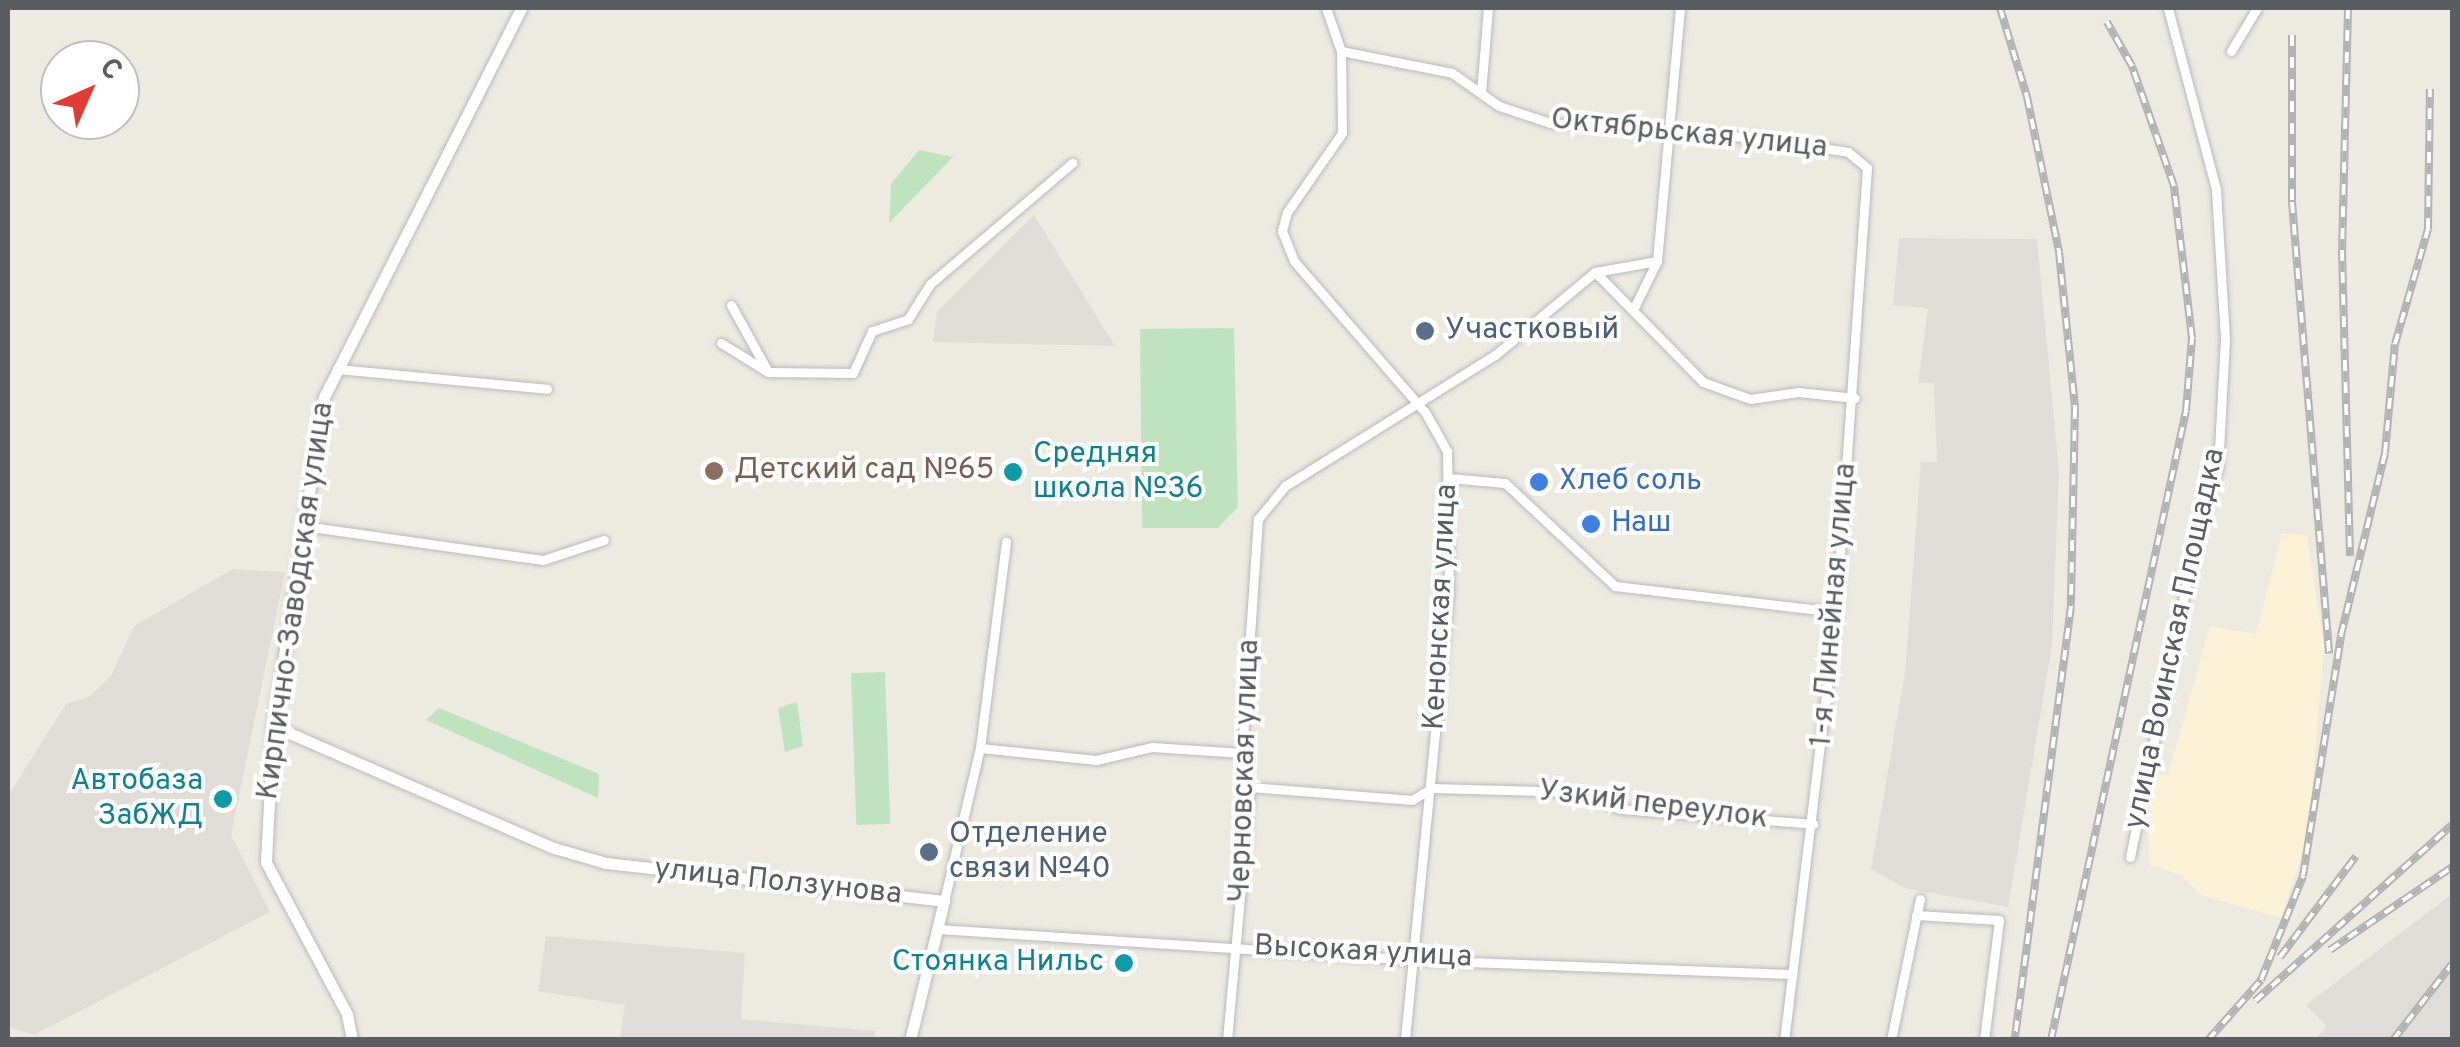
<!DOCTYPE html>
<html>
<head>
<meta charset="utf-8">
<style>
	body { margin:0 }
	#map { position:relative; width:2460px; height:1047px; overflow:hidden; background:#eceae1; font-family:Overpass,sans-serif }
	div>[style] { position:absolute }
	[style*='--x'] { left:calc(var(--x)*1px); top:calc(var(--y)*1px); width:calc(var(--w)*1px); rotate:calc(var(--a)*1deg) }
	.commercial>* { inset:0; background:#fcf2d7 }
	.industrial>* { inset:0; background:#e0ddd9 }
	.green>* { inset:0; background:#c0e3bf; transform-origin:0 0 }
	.roads { filter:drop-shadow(0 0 2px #b7b9be) drop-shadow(0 0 2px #b7b9be) }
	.street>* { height:9px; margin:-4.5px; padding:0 4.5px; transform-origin:4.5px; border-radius:4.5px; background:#fff }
	.secondary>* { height:11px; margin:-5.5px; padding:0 5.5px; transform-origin:5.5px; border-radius:5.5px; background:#fff }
	.rail>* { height:8px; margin-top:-4px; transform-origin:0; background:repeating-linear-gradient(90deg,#fff 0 11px,#b2b3b3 0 22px); box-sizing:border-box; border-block:2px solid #b2b3b3 }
	.dots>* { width:28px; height:28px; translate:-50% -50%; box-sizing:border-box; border:5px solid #fff; border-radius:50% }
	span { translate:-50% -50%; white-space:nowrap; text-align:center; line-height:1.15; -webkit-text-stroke:8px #fff; paint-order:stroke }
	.street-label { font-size:30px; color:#5a5e62 }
	.service-label { font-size:30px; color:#4e5e75 }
	.left { translate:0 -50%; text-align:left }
	.culture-label { font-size:30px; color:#0d838f }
	.right { translate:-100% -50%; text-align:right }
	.education-label { font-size:30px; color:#785e54 }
	.shop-label { font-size:30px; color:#366cbe }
	.frame { position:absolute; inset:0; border:10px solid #5a5e62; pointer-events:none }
	.north { position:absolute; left:40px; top:40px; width:100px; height:100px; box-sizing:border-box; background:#fff; border:2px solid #bdbfc0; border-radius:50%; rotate:45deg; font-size:28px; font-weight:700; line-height:40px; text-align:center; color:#5a5e62 }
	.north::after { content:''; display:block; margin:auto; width:35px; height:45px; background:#e13c33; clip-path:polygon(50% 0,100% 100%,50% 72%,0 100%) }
</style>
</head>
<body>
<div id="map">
	<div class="commercial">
		<i style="clip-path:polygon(2282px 533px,2307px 536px,2324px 646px,2308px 837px,2281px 918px,2200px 895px,2183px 876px,2150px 865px,2147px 819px,2159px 774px,2168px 775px,2210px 626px,2256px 634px)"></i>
	</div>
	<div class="industrial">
		<i style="clip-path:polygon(1034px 215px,1115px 346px,933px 342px,937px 312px)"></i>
		<i style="clip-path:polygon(1899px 238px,2037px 239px,2059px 472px,2052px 646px,2008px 907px,1904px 888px,1871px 869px,1905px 673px,1921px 462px,1937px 462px,1934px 383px,1918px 383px,1928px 308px,1893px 305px)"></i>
		<i style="clip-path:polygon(233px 569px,285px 572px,231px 835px,270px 912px,34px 1035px,8px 1027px,8px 796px,66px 704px,90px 696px,111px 676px,134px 626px)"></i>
		<i style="clip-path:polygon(2452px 894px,2452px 1039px,2316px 1039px,2327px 1026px,2306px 1005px)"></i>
		<i style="clip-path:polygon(546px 936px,745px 953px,741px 1019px,875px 1031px,874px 1039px,620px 1039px,625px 1005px,538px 991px)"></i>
	</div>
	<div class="green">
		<i style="clip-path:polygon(919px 150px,953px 157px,889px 223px,891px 184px)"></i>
		<i style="clip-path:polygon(1234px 328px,1238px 507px,1218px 528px,1142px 528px,1140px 329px)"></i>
		<i style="left:885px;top:672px;width:152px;height:34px;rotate:88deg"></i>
		<i style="clip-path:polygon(797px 702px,803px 746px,785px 752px,778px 708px)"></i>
		<i style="clip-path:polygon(439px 708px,599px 774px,598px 798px,426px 720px)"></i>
	</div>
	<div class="roads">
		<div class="street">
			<i style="--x:1326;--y:8;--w:46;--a:70.8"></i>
			<i style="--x:1341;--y:51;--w:82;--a:89.3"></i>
			<i style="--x:1342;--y:133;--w:96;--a:124.8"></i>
			<i style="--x:1287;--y:212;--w:20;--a:105"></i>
			<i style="--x:1282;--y:231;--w:32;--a:68"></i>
			<i style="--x:1294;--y:261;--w:200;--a:49.1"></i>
			<i style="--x:1425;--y:412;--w:45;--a:60.6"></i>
			<i style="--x:1447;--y:451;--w:139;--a:89.2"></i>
			<i style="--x:1449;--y:590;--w:452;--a:95.6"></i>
			<i style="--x:1341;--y:51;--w:113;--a:11.2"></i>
			<i style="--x:1452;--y:73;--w:57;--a:35.1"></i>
			<i style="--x:1499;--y:106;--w:54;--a:18.4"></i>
			<i style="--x:1550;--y:123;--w:209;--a:4.1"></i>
			<i style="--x:1758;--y:138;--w:91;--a:8.8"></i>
			<i style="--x:1848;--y:152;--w:25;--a:40"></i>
			<i style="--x:1867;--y:168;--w:445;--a:94"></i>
			<i style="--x:1836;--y:612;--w:431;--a:96.9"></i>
			<i style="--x:2231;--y:51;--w:50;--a:-58.8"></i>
			<i style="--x:1481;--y:93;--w:85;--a:-85.3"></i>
			<i style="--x:1595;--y:272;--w:63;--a:-10.1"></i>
			<i style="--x:731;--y:305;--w:74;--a:61"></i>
			<i style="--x:1633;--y:310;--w:55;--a:-63.9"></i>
			<i style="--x:1657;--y:261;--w:254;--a:-84.8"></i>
			<i style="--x:721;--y:343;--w:55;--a:31.7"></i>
			<i style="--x:768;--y:372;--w:85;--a:0.7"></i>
			<i style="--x:853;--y:373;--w:46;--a:-65.7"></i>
			<i style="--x:872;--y:331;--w:38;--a:-18"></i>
			<i style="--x:908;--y:319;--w:41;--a:-57.8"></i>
			<i style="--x:930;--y:284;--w:187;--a:-40.4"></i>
			<i style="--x:337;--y:369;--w:211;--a:5.4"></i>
			<i style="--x:1449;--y:478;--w:56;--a:5.1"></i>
			<i style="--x:1505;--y:483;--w:151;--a:43.1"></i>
			<i style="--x:1615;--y:586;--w:223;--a:6.7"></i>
			<i style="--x:304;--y:526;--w:241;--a:8.1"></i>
			<i style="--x:543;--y:560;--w:64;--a:-18.2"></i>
			<i style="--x:980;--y:748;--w:117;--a:5.9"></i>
			<i style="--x:1096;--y:760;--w:57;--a:-13.1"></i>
			<i style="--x:1152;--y:747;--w:90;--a:3.8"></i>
			<i style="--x:1250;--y:787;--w:163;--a:4.6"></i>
			<i style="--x:1412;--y:800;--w:23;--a:-31"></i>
			<i style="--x:1432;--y:788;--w:146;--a:1.6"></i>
			<i style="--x:1578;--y:792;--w:45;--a:22"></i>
			<i style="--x:1620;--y:809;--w:194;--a:4.4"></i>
			<i style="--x:2130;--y:857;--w:340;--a:-78.3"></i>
			<i style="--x:2199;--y:524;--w:59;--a:-71.3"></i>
			<i style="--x:2218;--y:468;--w:130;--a:-86.9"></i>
			<i style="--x:2225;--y:338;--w:149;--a:-93.5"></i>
			<i style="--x:2216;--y:189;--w:187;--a:-104.9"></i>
			<i style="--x:944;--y:901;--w:157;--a:-76.8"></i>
			<i style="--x:980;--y:748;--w:208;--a:-82.8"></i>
			<i style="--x:1916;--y:915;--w:83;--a:3.4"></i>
			<i style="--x:1999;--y:920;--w:121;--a:97.1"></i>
			<i style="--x:938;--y:929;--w:475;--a:3.7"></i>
			<i style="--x:1412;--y:960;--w:375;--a:2.1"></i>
			<i style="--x:1227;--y:1040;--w:254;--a:-84.8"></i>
			<i style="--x:1250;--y:787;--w:35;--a:-103"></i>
			<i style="--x:1242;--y:753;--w:235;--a:-86.1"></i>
			<i style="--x:1258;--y:519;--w:43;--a:-50.7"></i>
			<i style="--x:1285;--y:486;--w:248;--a:-32"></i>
			<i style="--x:1495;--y:355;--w:130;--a:-39.7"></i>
			<i style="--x:1595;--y:272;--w:154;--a:45.5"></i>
			<i style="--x:1703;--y:382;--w:50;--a:19.9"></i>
			<i style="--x:1750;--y:399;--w:49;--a:-8.3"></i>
			<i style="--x:1798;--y:392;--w:57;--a:6"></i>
			<i style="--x:1891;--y:1040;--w:144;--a:-78.4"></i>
		</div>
		<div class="secondary">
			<i style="--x:273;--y:726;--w:306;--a:23.5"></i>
			<i style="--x:554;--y:848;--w:54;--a:16.1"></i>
			<i style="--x:606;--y:863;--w:340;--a:6.4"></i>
			<i style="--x:944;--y:901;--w:143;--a:103.7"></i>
			<i style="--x:352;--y:1040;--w:26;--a:-101"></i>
			<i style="--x:347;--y:1014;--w:172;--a:-118.1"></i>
			<i style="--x:266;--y:862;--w:136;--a:-87.1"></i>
			<i style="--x:273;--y:726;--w:333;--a:-81.2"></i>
			<i style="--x:324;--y:397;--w:436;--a:-63.1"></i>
		</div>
	</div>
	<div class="rail">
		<i style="--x:2000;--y:8;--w:93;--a:73.1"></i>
		<i style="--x:2027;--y:97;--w:158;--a:78.3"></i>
		<i style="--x:2059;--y:252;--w:157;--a:84.1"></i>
		<i style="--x:2075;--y:408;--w:198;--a:91.2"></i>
		<i style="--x:2071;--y:606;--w:438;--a:97.4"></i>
		<i style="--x:2348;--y:8;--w:242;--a:91.4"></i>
		<i style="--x:2342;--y:250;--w:306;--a:88.5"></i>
		<i style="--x:2292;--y:35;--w:167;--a:90"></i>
		<i style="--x:2292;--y:202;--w:453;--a:85.3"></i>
		<i style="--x:2330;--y:950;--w:148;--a:-34.2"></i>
		<i style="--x:2280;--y:957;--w:126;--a:-53"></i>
		<i style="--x:2255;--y:1001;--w:264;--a:-41.8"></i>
		<i style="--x:2051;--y:1040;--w:643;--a:-77.89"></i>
		<i style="--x:2186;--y:411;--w:73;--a:-85.3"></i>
		<i style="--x:2192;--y:338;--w:153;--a:-96.8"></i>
		<i style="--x:2174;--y:186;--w:127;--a:-109.3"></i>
		<i style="--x:2132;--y:66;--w:51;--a:-119.6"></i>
		<i style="--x:2208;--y:1040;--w:80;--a:-48.5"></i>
		<i style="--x:2261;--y:980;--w:112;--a:-68"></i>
		<i style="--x:2303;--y:876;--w:244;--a:-81"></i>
		<i style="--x:2341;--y:635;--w:187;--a:-76.4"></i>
		<i style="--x:2385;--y:453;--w:109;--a:-84.8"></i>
		<i style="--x:2395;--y:344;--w:120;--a:-74"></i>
		<i style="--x:2428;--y:229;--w:140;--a:-89.2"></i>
		<i style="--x:2393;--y:1040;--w:96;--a:-52.2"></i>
	</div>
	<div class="dots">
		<i style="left:1425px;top:331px;background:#5c6f8a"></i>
		<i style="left:714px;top:471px;background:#8d6e63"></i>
		<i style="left:1013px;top:472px;background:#0f9aa8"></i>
		<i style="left:1539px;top:482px;background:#3f7fe0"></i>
		<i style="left:1591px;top:524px;background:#3f7fe0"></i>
		<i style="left:223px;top:799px;background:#0f9aa8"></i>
		<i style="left:929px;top:852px;background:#5c6f8a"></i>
		<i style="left:1124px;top:963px;background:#0f9aa8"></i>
	</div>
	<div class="street-label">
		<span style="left:1689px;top:135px;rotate:6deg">Октябрьская улица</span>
		<span style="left:297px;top:601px;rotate:-82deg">Кирпично-Заводская улица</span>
		<span style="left:1835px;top:605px;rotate:-85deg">1-я Линейная улица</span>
		<span style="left:1442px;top:607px;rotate:-87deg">Кенонская улица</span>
		<span style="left:2176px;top:639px;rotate:-78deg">улица Воинская Площадка</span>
		<span style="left:1246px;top:771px;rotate:-88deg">Черновская улица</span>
		<span style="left:1653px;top:806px;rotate:7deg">Узкий переулок</span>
		<span style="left:778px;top:883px;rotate:6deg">улица Ползунова</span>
		<span style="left:1363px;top:953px;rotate:3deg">Высокая улица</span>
	</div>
	<div class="service-label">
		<span class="left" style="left:1445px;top:331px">Участковый</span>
		<span class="left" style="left:949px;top:852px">Отделение<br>связи №40</span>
	</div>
	<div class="culture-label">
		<span class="left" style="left:1033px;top:472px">Средняя<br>школа №36</span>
		<span class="right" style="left:203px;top:799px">Автобаза<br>ЗабЖД</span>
		<span class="right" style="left:1104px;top:963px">Стоянка Нильс</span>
	</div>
	<div class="education-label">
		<span class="left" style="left:734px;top:471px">Детский сад №65</span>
	</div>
	<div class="shop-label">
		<span class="left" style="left:1559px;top:482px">Хлеб соль</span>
		<span class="left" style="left:1611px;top:524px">Наш</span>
	</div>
	<div class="frame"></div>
	<div class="north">С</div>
</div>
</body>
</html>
